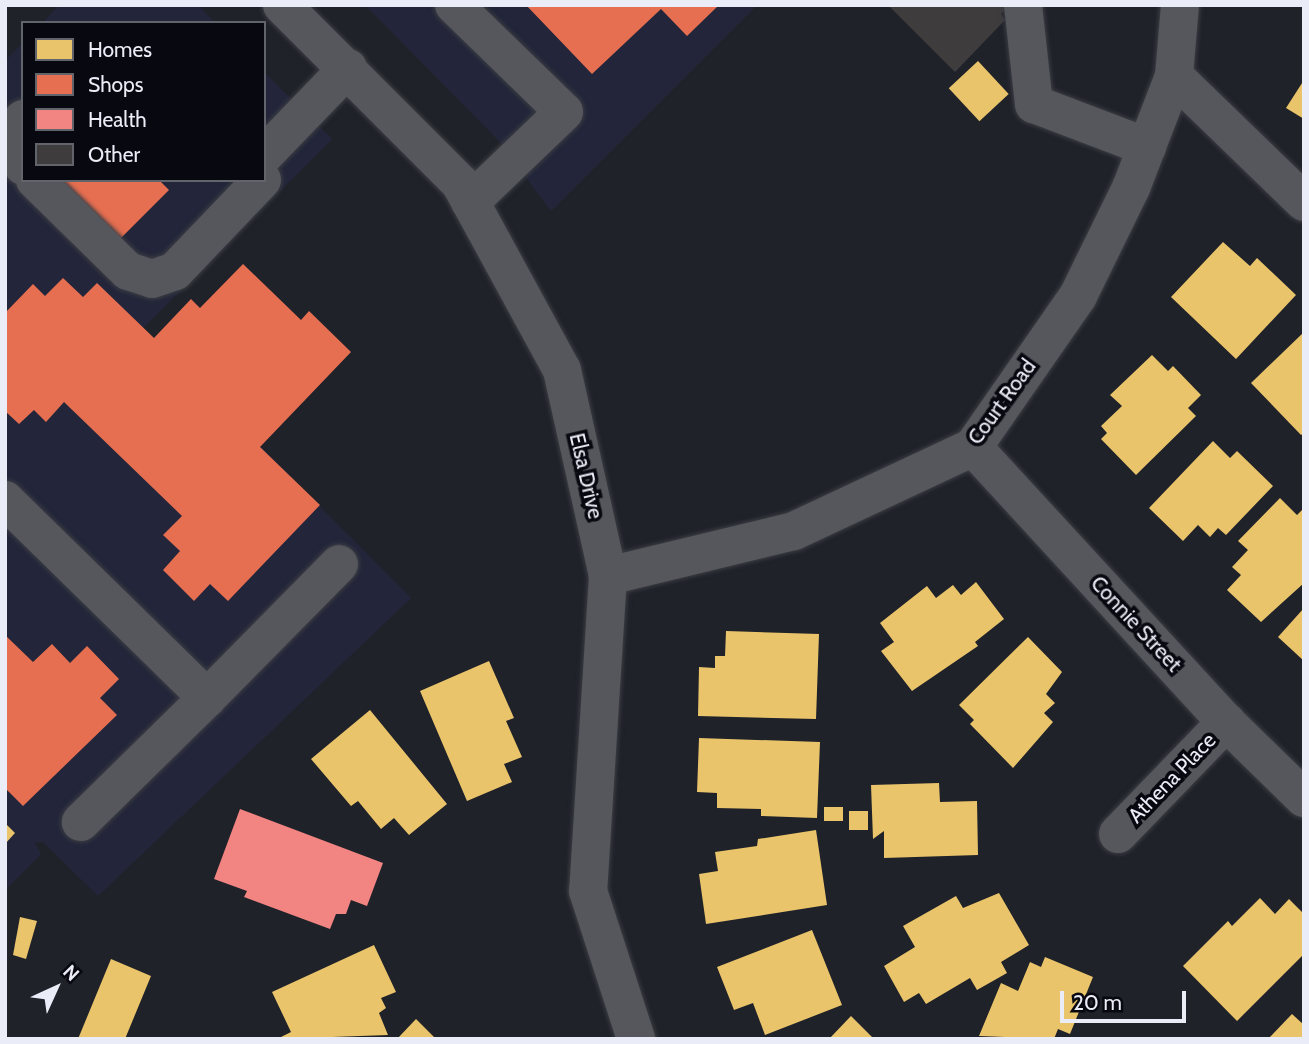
<!DOCTYPE html>
<html>
<head>
<meta charset="utf-8">
<style>
	body { margin:0 }
	#map { position:relative; width:1309px; height:1044px; overflow:hidden; background:#20222a; font-family:Cabin,sans-serif }
	div>[style] { position:absolute }
	[style*='--x'] { left:calc(var(--x)*1px); top:calc(var(--y)*1px); width:calc(var(--w)*1px); rotate:calc(var(--a)*1deg) }
	.built>* { inset:0; background:#23263a }
	.homes>* { inset:0; background:#e9c46a; transform-origin:0 0 }
	.shops>* { inset:0; background:#e76f51 }
	.health>* { inset:0; background:#f28482 }
	.building>* { inset:0; background:#3f3c3e }
	.roads { filter:drop-shadow(0 0 2px #3b3d43) drop-shadow(0 0 2px #3b3d43) }
	.minor>* { height:38px; margin:-19px; padding:0 19px; transform-origin:19px; border-radius:19px; background:#56575d }
	span { translate:-50% -50%; white-space:nowrap; text-align:center; line-height:1.15; -webkit-text-stroke:7px #080910; paint-order:stroke }
	.street-label { font-size:21px; color:#eaecf7 }
	.frame { position:absolute; inset:0; border:7px solid #eaecf7; pointer-events:none }
	.legend { position:absolute; left:21px; top:21px; width:245px; height:161px; box-sizing:border-box; background:#080910; border:2px solid #62646c; margin:0; padding:9px 12px; list-style:none; font-size:21px; color:#eaecf7 }
	.legend li { display:flex; align-items:center; gap:14px; height:35px }
	.legend b { width:35px; border:2px solid #62646c }
	.north { position:absolute; left:21px; top:953px; width:70px; height:70px; -webkit-text-stroke:5px #080910; paint-order:stroke; rotate:45deg; font-size:19px; font-weight:700; line-height:28px; text-align:center; color:#eaecf7 }
	.north::after { content:''; display:block; margin:auto; width:24px; height:32px; background:#eaecf7; clip-path:polygon(50% 0,100% 100%,50% 72%,0 100%) }
	.scale { position:absolute; left:1060px; top:991px; width:126px; height:32px; box-sizing:border-box; border:4px solid #eaecf7; border-top:0; padding-left:9px; font-size:21px; line-height:24px; white-space:nowrap; color:#eaecf7; -webkit-text-stroke:5px #080910; paint-order:stroke }
</style>
</head>
<body>
<div id="map">
	<div class="built">
		<i style="clip-path:polygon(59px 5px,198px 5px,215px 23px,42px 23px)"></i>
		<i style="clip-path:polygon(365px 5px,757px 5px,551px 211px,498px 140px)"></i>
		<i style="clip-path:polygon(23px 43px,23px 180px,264px 180px,264px 72px,332px 139px,143px 328px,411px 598px,98px 896px,43px 842px,35px 843px,41px 854px,5px 890px,5px 61px)"></i>
	</div>
	<div class="homes">
		<i style="left:978px;top:61px;width:45px;height:40px;rotate:47deg"></i>
		<i style="clip-path:polygon(1304px 80px,1304px 119px,1286px 108px)"></i>
		<i style="clip-path:polygon(1223px 242px,1250px 266px,1257px 258px,1296px 295px,1236px 359px,1171px 297px)"></i>
		<i style="clip-path:polygon(1304px 332px,1304px 433px,1301px 435px,1251px 383px)"></i>
		<i style="clip-path:polygon(1152px 355px,1168px 371px,1173px 366px,1201px 395px,1188px 408px,1196px 416px,1136px 475px,1101px 439px,1107px 433px,1101px 426px,1122px 406px,1110px 395px)"></i>
		<i style="clip-path:polygon(1213px 441px,1230px 458px,1237px 451px,1273px 486px,1226px 535px,1218px 528px,1210px 537px,1198px 525px,1183px 541px,1149px 508px)"></i>
		<i style="clip-path:polygon(1280px 498px,1297px 515px,1304px 508px,1304px 583px,1261px 622px,1227px 590px,1241px 575px,1232px 567px,1248px 550px,1238px 541px)"></i>
		<i style="clip-path:polygon(976px 582px,1004px 619px,975px 642px,978px 646px,912px 691px,881px 651px,894px 642px,880px 623px,927px 586px,936px 598px,953px 585px,961px 595px)"></i>
		<i style="clip-path:polygon(1304px 608px,1304px 661px,1278px 637px)"></i>
		<i style="clip-path:polygon(726px 631px,819px 634px,816px 719px,698px 716px,699px 667px,715px 668px,715px 656px,725px 656px)"></i>
		<i style="clip-path:polygon(1028px 637px,1062px 672px,1046px 694px,1055px 703px,1044px 713px,1053px 722px,1013px 768px,970px 724px,974px 720px,959px 705px)"></i>
		<i style="clip-path:polygon(489px 661px,514px 718px,506px 721px,522px 757px,504px 764px,512px 782px,467px 801px,420px 691px)"></i>
		<i style="clip-path:polygon(370px 710px,447px 804px,409px 835px,394px 818px,381px 829px,358px 801px,351px 806px,311px 759px)"></i>
		<i style="clip-path:polygon(699px 738px,820px 742px,817px 818px,761px 816px,761px 809px,717px 808px,717px 793px,697px 792px)"></i>
		<i style="clip-path:polygon(939px 783px,940px 802px,977px 801px,978px 855px,884px 858px,884px 831px,873px 839px,871px 785px)"></i>
		<i style="left:824px;top:807px;width:19px;height:14px"></i>
		<i style="left:849px;top:811px;width:19px;height:19px"></i>
		<i style="clip-path:polygon(5px 823px,15px 833px,5px 844px)"></i>
		<i style="clip-path:polygon(816px 830px,827px 905px,706px 924px,699px 874px,718px 871px,715px 852px,757px 846px,758px 839px)"></i>
		<i style="clip-path:polygon(999px 893px,1029px 945px,1001px 962px,1007px 973px,977px 990px,970px 978px,926px 1004px,919px 993px,904px 1002px,884px 966px,915px 947px,903px 926px,956px 896px,963px 908px)"></i>
		<i style="clip-path:polygon(1260px 898px,1275px 914px,1289px 899px,1304px 914px,1304px 954px,1237px 1021px,1183px 966px,1228px 921px,1232px 926px)"></i>
		<i style="clip-path:polygon(20px 917px,37px 921px,26px 959px,13px 955px)"></i>
		<i style="clip-path:polygon(812px 930px,842px 1005px,765px 1035px,753px 1003px,734px 1010px,717px 967px)"></i>
		<i style="clip-path:polygon(374px 945px,396px 992px,381px 998px,386px 1008px,379px 1013px,388px 1035px,277px 1039px,291px 1032px,272px 992px)"></i>
		<i style="clip-path:polygon(1045px 957px,1093px 977px,1070px 1034px,1058px 1029px,1054px 1039px,979px 1036px,1001px 983px,1018px 991px,1030px 962px,1041px 967px)"></i>
		<i style="clip-path:polygon(111px 959px,151px 976px,125px 1039px,78px 1039px)"></i>
		<i style="clip-path:polygon(1292px 1014px,1304px 1025px,1304px 1039px,1268px 1039px)"></i>
		<i style="clip-path:polygon(851px 1016px,874px 1039px,829px 1039px)"></i>
		<i style="clip-path:polygon(416px 1019px,436px 1039px,397px 1039px)"></i>
	</div>
	<div class="shops">
		<i style="clip-path:polygon(526px 5px,719px 5px,687px 36px,661px 9px,592px 74px)"></i>
		<i style="clip-path:polygon(60px 180px,159px 180px,169px 190px,119px 240px)"></i>
		<i style="clip-path:polygon(243px 264px,301px 320px,309px 311px,351px 352px,260px 447px,320px 505px,228px 601px,210px 584px,194px 601px,163px 570px,180px 551px,163px 535px,182px 516px,64px 402px,46px 422px,34px 410px,19px 424px,5px 411px,5px 313px,33px 284px,45px 296px,63px 278px,83px 297px,97px 283px,154px 338px,191px 299px,200px 308px)"></i>
		<i style="clip-path:polygon(5px 635px,33px 662px,52px 644px,70px 663px,87px 646px,119px 679px,100px 698px,117px 715px,23px 806px,5px 788px)"></i>
	</div>
	<div class="health">
		<i style="clip-path:polygon(240px 809px,383px 863px,367px 906px,351px 900px,346px 914px,336px 914px,330px 929px,244px 897px,247px 891px,214px 879px)"></i>
	</div>
	<div class="building">
		<i style="clip-path:polygon(888px 5px,1004px 5px,1006px 8px,1001px 14px,1005px 20px,955px 72px)"></i>
	</div>
	<div class="roads">
		<div class="minor">
			<i style="--x:282;--y:5;--w:252;--a:45"></i>
			<i style="--x:460;--y:183;--w:213;--a:61.4"></i>
			<i style="--x:562;--y:370;--w:211;--a:77.4"></i>
			<i style="--x:608;--y:576;--w:316;--a:93.6"></i>
			<i style="--x:588;--y:891;--w:156;--a:72"></i>
			<i style="--x:454;--y:5;--w:153;--a:44.2"></i>
			<i style="--x:564;--y:112;--w:130;--a:136.2"></i>
			<i style="--x:1023;--y:5;--w:100;--a:83.7"></i>
			<i style="--x:1034;--y:104;--w:121;--a:20.8"></i>
			<i style="--x:1174;--y:76;--w:181;--a:44.1"></i>
			<i style="--x:23;--y:119;--w:10;--a:135"></i>
			<i style="--x:16;--y:126;--w:23;--a:95"></i>
			<i style="--x:14;--y:149;--w:19;--a:62"></i>
			<i style="--x:264;--y:155;--w:121;--a:-46"></i>
			<i style="--x:35;--y:180;--w:130;--a:44.4"></i>
			<i style="--x:128;--y:271;--w:25;--a:18"></i>
			<i style="--x:152;--y:279;--w:24;--a:-19"></i>
			<i style="--x:175;--y:271;--w:126;--a:-46.3"></i>
			<i style="--x:973;--y:447;--w:374;--a:47.4"></i>
			<i style="--x:1226;--y:722;--w:109;--a:44.3"></i>
			<i style="--x:5;--y:500;--w:283;--a:44.4"></i>
			<i style="--x:207;--y:698;--w:177;--a:135.5"></i>
			<i style="--x:608;--y:576;--w:191;--a:-13.6"></i>
			<i style="--x:794;--y:531;--w:198;--a:-25.1"></i>
			<i style="--x:973;--y:447;--w:184;--a:-55.2"></i>
			<i style="--x:1078;--y:296;--w:120;--a:-63.9"></i>
			<i style="--x:1131;--y:188;--w:120;--a:-69"></i>
			<i style="--x:1174;--y:76;--w:71;--a:-85.2"></i>
			<i style="--x:207;--y:698;--w:188;--a:-45.4"></i>
			<i style="--x:1118;--y:834;--w:156;--a:-46"></i>
		</div>
	</div>
	<div class="street-label">
		<span style="left:1002px;top:402px;rotate:-54deg">Court Road</span>
		<span style="left:586px;top:476px;rotate:77deg">Elsa Drive</span>
		<span style="left:1136px;top:624px;rotate:47deg">Connie Street</span>
		<span style="left:1172px;top:778px;rotate:-46deg">Athena Place</span>
	</div>
	<div class="frame"></div>
	<ul class="legend">
	<li><b style="height:19px;background:#e9c46a"></b>Homes</li>
	<li><b style="height:19px;background:#e76f51"></b>Shops</li>
	<li><b style="height:19px;background:#f28482"></b>Health</li>
	<li><b style="height:19px;background:#3f3c3e"></b>Other</li>
	</ul>
	<div class="north">N</div>
	<div class="scale">20 m</div>
</div>
</body>
</html>
